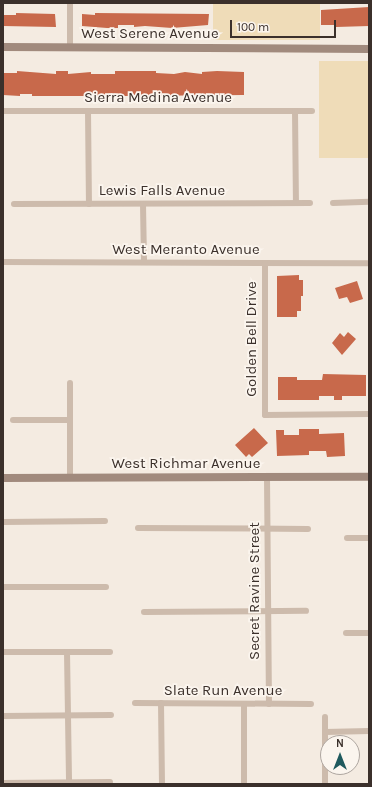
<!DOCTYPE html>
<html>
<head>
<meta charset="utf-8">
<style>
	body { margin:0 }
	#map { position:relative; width:372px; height:787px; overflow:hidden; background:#f4ebe1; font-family:Karla,sans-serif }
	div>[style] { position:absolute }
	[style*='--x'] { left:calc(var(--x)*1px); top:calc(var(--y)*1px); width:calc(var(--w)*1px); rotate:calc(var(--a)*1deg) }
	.sand>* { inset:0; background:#efdcb8; transform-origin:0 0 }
	.building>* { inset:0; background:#c8694b }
	.street>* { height:6px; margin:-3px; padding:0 3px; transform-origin:3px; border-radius:3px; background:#cdbbac }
	.secondary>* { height:8px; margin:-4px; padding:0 4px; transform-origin:4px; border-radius:4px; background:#a18a7d }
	span { translate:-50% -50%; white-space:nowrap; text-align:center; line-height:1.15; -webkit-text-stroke:3.5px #fbf5ee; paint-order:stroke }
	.street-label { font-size:15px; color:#3b302b }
	.frame { position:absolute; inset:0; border:4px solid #3b302b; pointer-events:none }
	.north { position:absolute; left:320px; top:735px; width:40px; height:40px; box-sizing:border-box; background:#fbf5ee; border:1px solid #aea6a0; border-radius:50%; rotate:0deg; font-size:11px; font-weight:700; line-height:16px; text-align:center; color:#3b302b }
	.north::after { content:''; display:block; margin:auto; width:14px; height:18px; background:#1f5a5e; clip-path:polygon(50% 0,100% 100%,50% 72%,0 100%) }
	.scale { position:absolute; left:230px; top:20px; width:106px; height:18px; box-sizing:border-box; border:2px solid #3b302b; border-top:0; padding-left:5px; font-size:12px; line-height:14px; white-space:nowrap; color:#3b302b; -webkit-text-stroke:3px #fbf5ee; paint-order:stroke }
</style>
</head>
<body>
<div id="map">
	<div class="sand">
		<i style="left:213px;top:3px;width:107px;height:37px"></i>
		<i style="left:319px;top:61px;width:50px;height:97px"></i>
	</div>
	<div class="building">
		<i style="clip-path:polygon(369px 7px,369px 26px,336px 27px,336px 25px,321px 25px,321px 10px)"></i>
		<i style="clip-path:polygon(16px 13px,55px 14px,56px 27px,3px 26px,3px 15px,16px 15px)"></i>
		<i style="clip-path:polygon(95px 13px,209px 14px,208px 25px,172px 28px,145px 26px,134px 27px,134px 25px,118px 25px,118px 28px,107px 28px,82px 26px,82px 14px,95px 15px)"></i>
		<i style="clip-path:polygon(17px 71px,56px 74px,56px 71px,68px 71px,68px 74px,91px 72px,91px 74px,115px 74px,115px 71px,156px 71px,156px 73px,174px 74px,185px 72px,202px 74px,202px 72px,217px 71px,244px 72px,244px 95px,126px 96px,32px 96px,32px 94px,20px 94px,20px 96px,3px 95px,3px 73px,17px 73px)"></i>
		<i style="clip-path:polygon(299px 275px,299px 280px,303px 280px,303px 296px,301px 296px,301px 311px,297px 311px,297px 317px,277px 317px,277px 276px)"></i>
		<i style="clip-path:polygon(357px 281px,363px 299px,350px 303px,347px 297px,339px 299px,335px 288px)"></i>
		<i style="clip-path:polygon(348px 332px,356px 339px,342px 355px,332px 343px,340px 333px,344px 337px)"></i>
		<i style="clip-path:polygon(323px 374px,366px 375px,366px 396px,342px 396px,342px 400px,334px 400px,334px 396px,319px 396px,319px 400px,278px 400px,278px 377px,297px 377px,297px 380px,322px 380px)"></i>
		<i style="clip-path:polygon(254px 428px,268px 443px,252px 457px,249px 454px,246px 457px,235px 445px)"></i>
		<i style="clip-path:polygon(299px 429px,319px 429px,319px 434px,344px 433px,345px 456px,327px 457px,326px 451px,309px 451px,309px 455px,277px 456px,276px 430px,284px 430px,284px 435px,299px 435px)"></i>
	</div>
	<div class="street">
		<i style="--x:70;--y:48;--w:45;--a:-90"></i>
		<i style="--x:3;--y:111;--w:309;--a:0"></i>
		<i style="--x:88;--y:111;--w:93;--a:89.4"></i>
		<i style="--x:295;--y:111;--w:92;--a:89.4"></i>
		<i style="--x:333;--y:203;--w:36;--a:-2"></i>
		<i style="--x:14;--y:204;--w:296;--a:-0.2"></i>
		<i style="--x:143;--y:204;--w:58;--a:89"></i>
		<i style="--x:3;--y:262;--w:366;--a:0.2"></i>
		<i style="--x:265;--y:263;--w:152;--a:90"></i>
		<i style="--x:265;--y:415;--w:104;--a:-0.6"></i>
		<i style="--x:13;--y:420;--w:57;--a:0"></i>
		<i style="--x:267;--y:477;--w:227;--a:89.5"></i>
		<i style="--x:70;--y:478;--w:95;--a:-90"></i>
		<i style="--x:3;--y:522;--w:102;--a:-0.6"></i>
		<i style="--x:138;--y:528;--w:170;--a:0.3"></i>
		<i style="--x:347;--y:538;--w:22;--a:0"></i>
		<i style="--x:3;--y:587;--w:103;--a:0"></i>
		<i style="--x:144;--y:612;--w:162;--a:-0.4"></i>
		<i style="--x:346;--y:633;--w:23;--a:0"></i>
		<i style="--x:3;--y:652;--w:107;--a:0"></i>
		<i style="--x:67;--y:652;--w:132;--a:89.1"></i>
		<i style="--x:135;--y:703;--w:176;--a:0.3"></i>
		<i style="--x:161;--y:703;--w:81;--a:89.3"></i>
		<i style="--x:244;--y:704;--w:80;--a:90"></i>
		<i style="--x:3;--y:716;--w:108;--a:-0.5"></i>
		<i style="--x:325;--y:717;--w:67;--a:90"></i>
		<i style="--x:325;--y:732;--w:44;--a:-1.3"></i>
		<i style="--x:3;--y:783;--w:107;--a:-0.5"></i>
	</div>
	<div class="secondary">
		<i style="--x:3;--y:47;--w:366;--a:0.3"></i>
		<i style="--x:3;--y:478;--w:366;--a:-0.2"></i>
	</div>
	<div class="street-label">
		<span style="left:150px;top:34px">West Serene Avenue</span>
		<span style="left:158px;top:98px">Sierra Medina Avenue</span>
		<span style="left:162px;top:191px">Lewis Falls Avenue</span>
		<span style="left:186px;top:250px">West Meranto Avenue</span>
		<span style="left:252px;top:339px;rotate:-90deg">Golden Bell Drive</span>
		<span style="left:186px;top:464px">West Richmar Avenue</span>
		<span style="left:255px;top:591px;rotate:-90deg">Secret Ravine Street</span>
		<span style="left:223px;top:691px">Slate Run Avenue</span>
	</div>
	<div class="frame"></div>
	<div class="north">N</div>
	<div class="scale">100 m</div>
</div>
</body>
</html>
